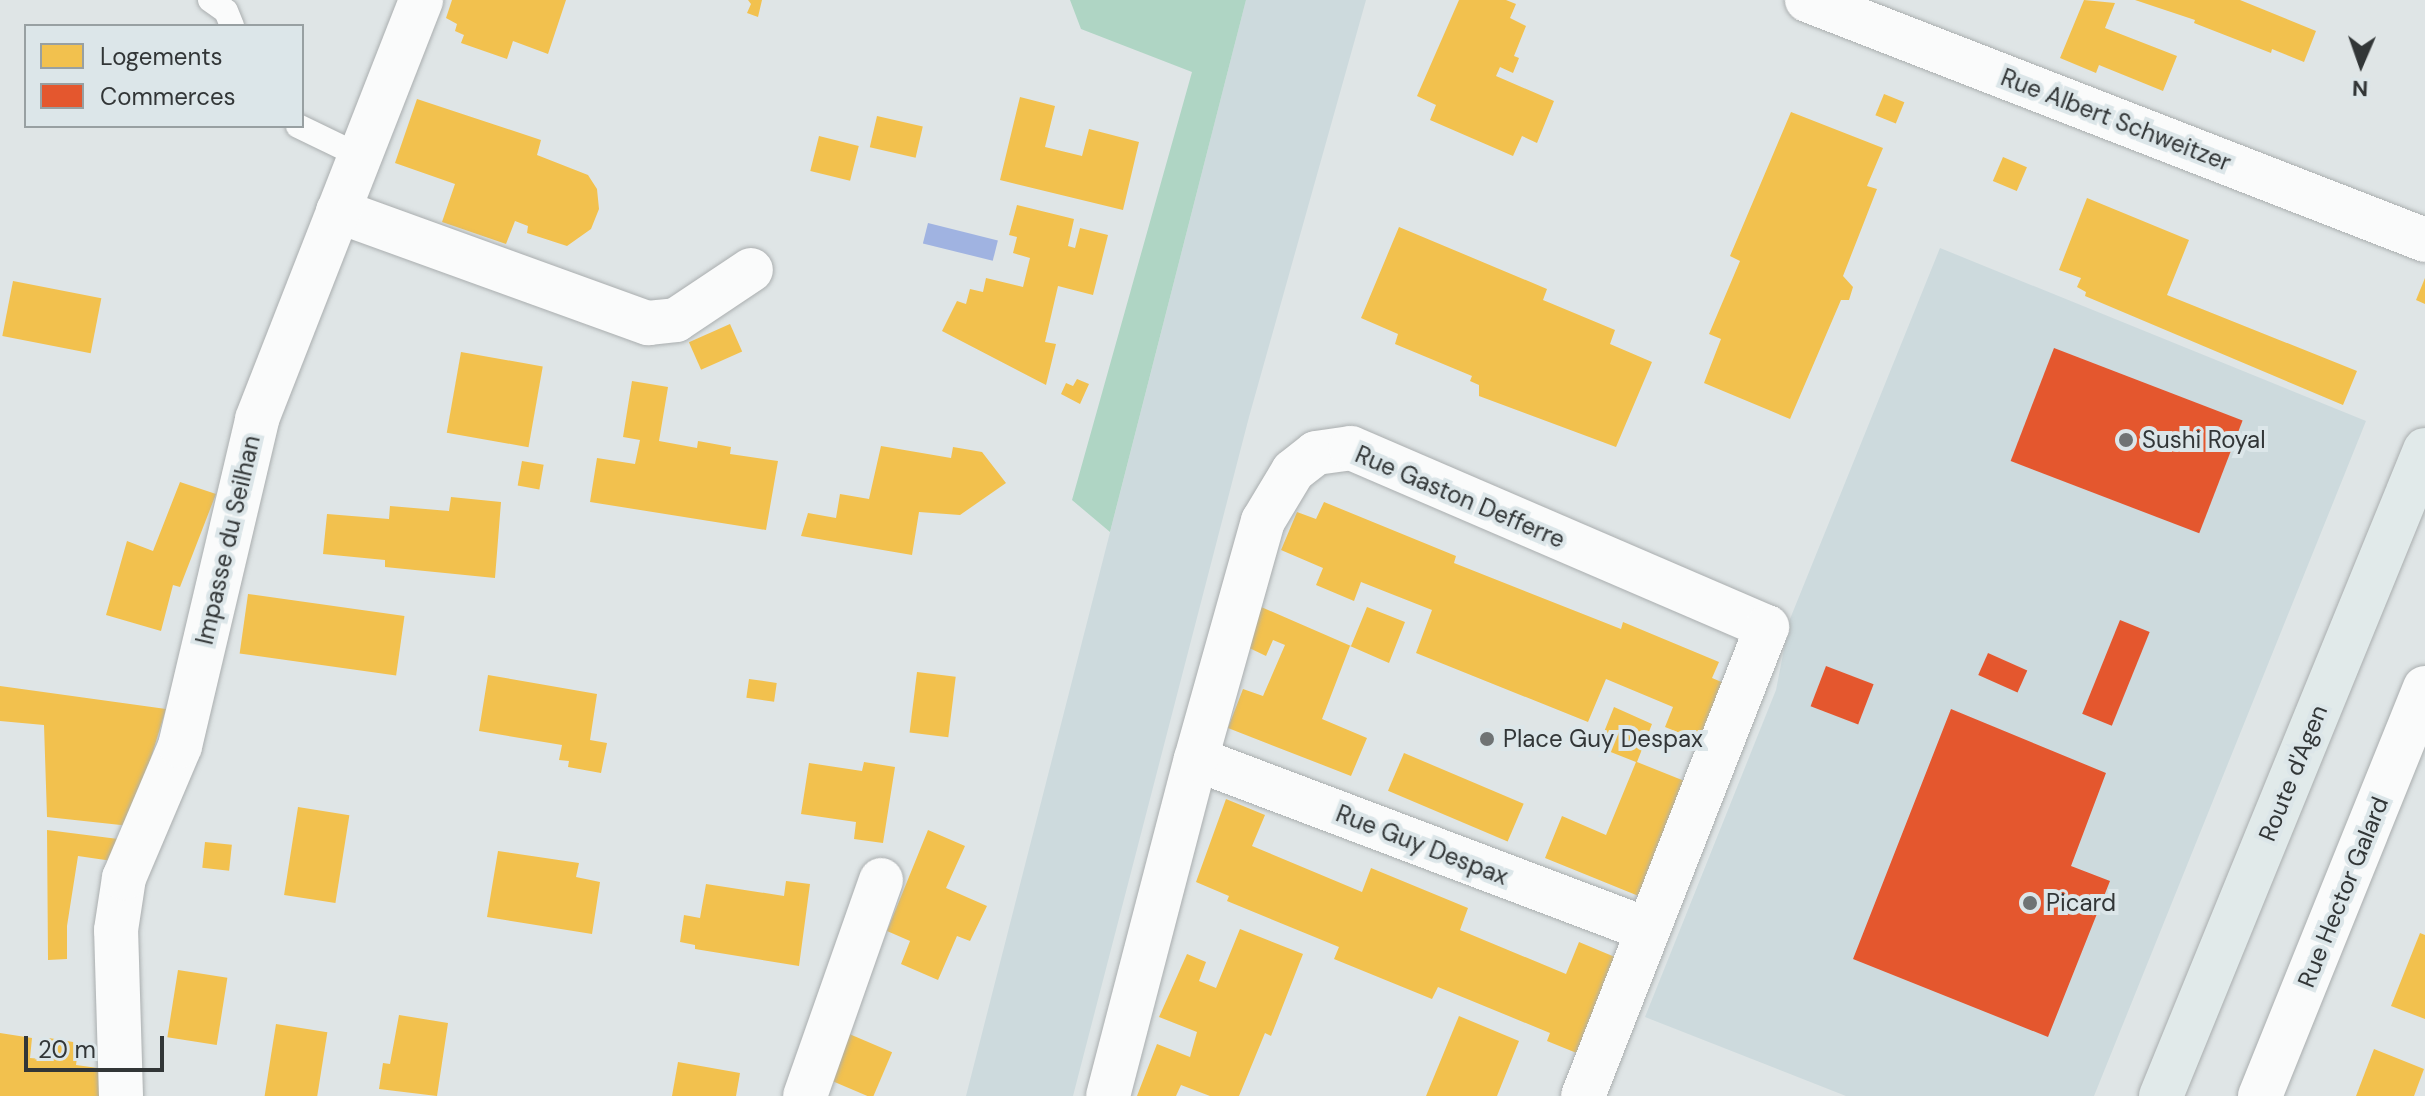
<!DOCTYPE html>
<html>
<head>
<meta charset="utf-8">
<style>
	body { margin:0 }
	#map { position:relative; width:2425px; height:1096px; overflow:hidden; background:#dfe5e6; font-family:"DM Sans",sans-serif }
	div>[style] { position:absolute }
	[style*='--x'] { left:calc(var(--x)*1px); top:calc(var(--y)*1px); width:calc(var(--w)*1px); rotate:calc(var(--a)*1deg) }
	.built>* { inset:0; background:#cddadd }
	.green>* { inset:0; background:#afd5c4 }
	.water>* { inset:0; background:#a0b3e1; transform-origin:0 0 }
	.homes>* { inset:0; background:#f2c14e; transform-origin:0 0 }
	.shops>* { inset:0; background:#e4572e; transform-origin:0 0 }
	.roads { filter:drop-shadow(0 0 2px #aaaeaf) drop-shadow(0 0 2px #aaaeaf) }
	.lane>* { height:24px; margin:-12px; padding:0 12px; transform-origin:12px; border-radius:12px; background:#fafbfb }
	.street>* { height:44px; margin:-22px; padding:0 22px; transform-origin:22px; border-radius:22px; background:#fafbfb }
	.primary>* { height:44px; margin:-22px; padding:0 22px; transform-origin:22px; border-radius:22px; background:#e1eaea }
	.dots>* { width:22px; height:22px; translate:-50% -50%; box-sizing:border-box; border:4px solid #dce6e9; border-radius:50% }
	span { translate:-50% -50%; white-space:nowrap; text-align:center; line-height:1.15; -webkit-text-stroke:8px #dce6e9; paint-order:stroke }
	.street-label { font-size:24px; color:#323637 }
	.poi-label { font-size:24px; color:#323637 }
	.left { translate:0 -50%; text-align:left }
	.legend { position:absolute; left:24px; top:24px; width:280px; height:104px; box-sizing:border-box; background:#dce6e9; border:2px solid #98a0a2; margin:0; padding:10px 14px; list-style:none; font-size:24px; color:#323637 }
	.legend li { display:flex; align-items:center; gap:16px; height:40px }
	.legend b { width:40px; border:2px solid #98a0a2 }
	.north { position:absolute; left:2321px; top:24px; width:80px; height:80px; -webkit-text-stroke:6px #dce6e9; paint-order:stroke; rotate:182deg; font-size:22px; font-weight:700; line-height:32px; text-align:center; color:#323637 }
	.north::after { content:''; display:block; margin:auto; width:28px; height:36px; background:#323637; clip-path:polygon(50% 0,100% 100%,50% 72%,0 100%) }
	.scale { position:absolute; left:24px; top:1036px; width:140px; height:36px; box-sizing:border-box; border:4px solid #323637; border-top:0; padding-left:10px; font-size:24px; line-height:28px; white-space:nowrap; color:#323637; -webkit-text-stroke:6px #dce6e9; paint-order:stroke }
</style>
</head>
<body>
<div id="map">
	<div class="built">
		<i style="clip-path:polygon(1246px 0,1366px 0,1249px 417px,1073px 1096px,966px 1096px)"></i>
		<i style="clip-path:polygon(1940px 248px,2366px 421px,2094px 1096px,1846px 1096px,1645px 1017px,1776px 690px,1790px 619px)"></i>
	</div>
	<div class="green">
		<i style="clip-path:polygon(1070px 0,1246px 0,1110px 532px,1072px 500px,1192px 72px,1081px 29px)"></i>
	</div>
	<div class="water">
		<i style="left:928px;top:223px;width:72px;height:21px;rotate:14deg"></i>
	</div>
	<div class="homes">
		<i style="clip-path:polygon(452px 0,566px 0,548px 54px,513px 41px,507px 59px,461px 43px,464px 35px,455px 31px,457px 24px,446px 18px)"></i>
		<i style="clip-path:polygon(748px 0,762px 0,758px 17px,747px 13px,751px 4px)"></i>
		<i style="clip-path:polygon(1459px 0,1506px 0,1516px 4px,1510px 18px,1526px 26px,1514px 56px,1519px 58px,1513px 73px,1500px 67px,1496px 76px,1554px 101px,1537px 143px,1522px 136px,1513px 156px,1430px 120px,1436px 105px,1417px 96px)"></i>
		<i style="clip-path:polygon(2084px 0,2115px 3px,2105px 28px,2177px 56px,2163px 91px,2099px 65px,2096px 73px,2060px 58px)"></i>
		<i style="clip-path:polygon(2135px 0,2240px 0,2316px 31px,2304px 62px,2272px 49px,2271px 53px,2194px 23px,2195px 20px)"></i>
		<i style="left:1884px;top:94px;width:22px;height:23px;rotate:22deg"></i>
		<i style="clip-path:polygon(1020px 97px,1055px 106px,1045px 147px,1082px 156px,1089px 129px,1139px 142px,1123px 210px,1000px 180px)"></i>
		<i style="clip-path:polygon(417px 99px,541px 140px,537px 155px,588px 175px,597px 189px,599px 209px,591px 229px,567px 246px,527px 233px,528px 226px,515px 221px,506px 244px,442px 222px,455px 184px,395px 163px)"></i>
		<i style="clip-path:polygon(1791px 112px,1883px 148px,1867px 186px,1877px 189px,1843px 276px,1853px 287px,1849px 300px,1841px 300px,1790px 419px,1704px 383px,1721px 339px,1709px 334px,1740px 261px,1730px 256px)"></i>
		<i style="left:877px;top:116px;width:47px;height:32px;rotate:13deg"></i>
		<i style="left:819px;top:136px;width:41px;height:36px;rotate:14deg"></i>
		<i style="left:2003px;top:157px;width:26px;height:26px;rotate:23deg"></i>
		<i style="clip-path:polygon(2087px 198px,2189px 240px,2167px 295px,2357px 371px,2343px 405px,2085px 296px,2086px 292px,2077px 287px,2081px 278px,2059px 270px)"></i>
		<i style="clip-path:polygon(1017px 205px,1074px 219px,1068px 246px,1075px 248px,1080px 228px,1108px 235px,1093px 295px,1058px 286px,1045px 342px,1056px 344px,1046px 385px,942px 331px,957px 301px,966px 304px,970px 289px,983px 292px,986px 278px,1023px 287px,1030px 258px,1013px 253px,1017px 237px,1009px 235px)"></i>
		<i style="clip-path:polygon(1399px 227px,1547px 289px,1543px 300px,1615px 330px,1610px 344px,1652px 362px,1616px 447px,1479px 396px,1479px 385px,1470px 381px,1472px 376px,1395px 344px,1398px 334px,1361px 318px)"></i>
		<i style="clip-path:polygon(2425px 278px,2425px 304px,2416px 300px)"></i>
		<i style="left:13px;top:281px;width:90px;height:56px;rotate:11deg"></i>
		<i style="left:730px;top:324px;width:30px;height:45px;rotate:66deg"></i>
		<i style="left:461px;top:352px;width:83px;height:82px;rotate:10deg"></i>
		<i style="clip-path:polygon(1077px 379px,1089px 384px,1080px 404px,1061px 394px,1066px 383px,1073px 386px)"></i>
		<i style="clip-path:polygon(632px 381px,668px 387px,659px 441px,697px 448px,698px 441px,731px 447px,730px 454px,778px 461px,766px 530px,590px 502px,597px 458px,635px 464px,640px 440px,623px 437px)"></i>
		<i style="clip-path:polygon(881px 446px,951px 458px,953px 447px,982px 452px,1006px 483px,960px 515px,919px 512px,912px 555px,801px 536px,808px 513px,836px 518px,840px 494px,869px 499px)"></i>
		<i style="left:522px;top:461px;width:22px;height:25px;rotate:10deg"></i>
		<i style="clip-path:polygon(180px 482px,216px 494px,180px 587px,173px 585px,161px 631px,106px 615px,127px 541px,153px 551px)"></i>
		<i style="clip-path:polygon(451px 497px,501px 502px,495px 578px,385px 567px,385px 560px,323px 554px,327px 514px,389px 519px,390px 506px,449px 511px)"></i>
		<i style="clip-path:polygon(1324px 502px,1456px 556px,1454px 563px,1621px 629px,1623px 622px,1719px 662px,1712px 678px,1731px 686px,1707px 744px,1665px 727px,1673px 707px,1606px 679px,1588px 722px,1416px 653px,1432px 610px,1361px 582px,1354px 601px,1316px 585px,1323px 568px,1281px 550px,1297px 512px,1316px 519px)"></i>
		<i style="left:248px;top:594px;width:158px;height:60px;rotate:8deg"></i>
		<i style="clip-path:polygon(1259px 606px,1351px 646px,1367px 607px,1405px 622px,1389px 663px,1350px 646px,1322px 719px,1367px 738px,1351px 776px,1228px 728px,1243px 689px,1263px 696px,1285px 645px,1273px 640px,1266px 656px,1241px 644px)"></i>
		<i style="left:917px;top:672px;width:39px;height:61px;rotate:7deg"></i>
		<i style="clip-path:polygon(488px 675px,597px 694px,590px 740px,607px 743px,601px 773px,568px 767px,569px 761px,559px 760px,562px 745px,479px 731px)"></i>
		<i style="left:749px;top:679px;width:28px;height:19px;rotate:8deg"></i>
		<i style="clip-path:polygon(0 686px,166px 709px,130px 826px,47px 817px,44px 725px,0 721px)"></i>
		<i style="clip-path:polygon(1614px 707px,1652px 724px,1637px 762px,1692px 784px,1646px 899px,1545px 858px,1562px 816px,1606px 835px,1636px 762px,1598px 747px)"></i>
		<i style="left:1404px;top:753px;width:130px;height:41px;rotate:23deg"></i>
		<i style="clip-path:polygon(864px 762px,895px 767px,883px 843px,854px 839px,856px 822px,801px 814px,809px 763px,862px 771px)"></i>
		<i style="clip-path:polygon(1226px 799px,1265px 815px,1252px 846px,1362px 892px,1371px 868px,1388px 875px,1468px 908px,1460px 930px,1566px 974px,1579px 942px,1622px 960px,1584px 1056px,1547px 1041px,1550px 1033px,1438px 987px,1432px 999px,1334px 959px,1339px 947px,1227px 901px,1229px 896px,1196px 882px)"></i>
		<i style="left:298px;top:807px;width:52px;height:89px;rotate:9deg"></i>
		<i style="clip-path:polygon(47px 830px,126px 840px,119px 862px,78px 856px,67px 926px,67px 959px,48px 960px)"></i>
		<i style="clip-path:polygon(928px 830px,965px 846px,946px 888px,987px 906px,970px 941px,957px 936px,938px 980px,901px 964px,910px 941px,887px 931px)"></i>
		<i style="left:205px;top:842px;width:27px;height:26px;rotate:6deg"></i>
		<i style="clip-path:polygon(498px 851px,579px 863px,576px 877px,600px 882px,592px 934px,487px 917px)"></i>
		<i style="clip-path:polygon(786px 881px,810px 884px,799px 966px,695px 949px,695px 945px,680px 942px,684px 915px,700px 918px,706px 884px,784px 896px)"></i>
		<i style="clip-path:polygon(1240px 929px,1303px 954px,1271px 1036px,1265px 1033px,1239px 1096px,1210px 1096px,1181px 1085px,1176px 1096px,1137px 1096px,1157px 1044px,1190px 1057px,1197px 1032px,1159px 1017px,1187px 954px,1206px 962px,1199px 981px,1216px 988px)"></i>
		<i style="clip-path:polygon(2420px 933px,2425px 935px,2425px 1019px,2391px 1006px)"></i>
		<i style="left:178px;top:970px;width:50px;height:68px;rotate:9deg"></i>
		<i style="clip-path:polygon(399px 1015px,448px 1023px,437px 1096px,379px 1089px,383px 1063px,390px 1064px)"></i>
		<i style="clip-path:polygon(1459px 1016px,1519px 1041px,1497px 1096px,1426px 1096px)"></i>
		<i style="left:276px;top:1024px;width:52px;height:73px;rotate:9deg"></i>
		<i style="clip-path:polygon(0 1033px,32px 1038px,30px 1058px,53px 1060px,49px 1038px,79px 1043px,76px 1065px,105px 1069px,105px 1096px,0 1096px)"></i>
		<i style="left:847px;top:1033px;width:49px;height:50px;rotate:23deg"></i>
		<i style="clip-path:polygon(2374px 1049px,2424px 1069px,2414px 1096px,2356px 1096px)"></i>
		<i style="clip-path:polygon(678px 1062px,740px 1073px,736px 1096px,672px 1096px)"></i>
	</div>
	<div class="shops">
		<i style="left:2054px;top:348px;width:202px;height:121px;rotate:21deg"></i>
		<i style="left:2120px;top:620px;width:32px;height:101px;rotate:22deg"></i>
		<i style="left:1988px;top:653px;width:43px;height:24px;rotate:24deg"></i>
		<i style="left:1826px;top:666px;width:51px;height:43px;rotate:21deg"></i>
		<i style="clip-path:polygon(1951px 709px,2106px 773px,2071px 866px,2110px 881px,2048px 1037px,1853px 959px)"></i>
	</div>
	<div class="roads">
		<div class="lane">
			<i style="--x:210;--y:0;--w:19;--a:35"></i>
			<i style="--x:226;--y:11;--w:16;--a:68"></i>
			<i style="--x:298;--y:126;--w:69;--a:25.8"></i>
		</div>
		<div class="street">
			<i style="--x:1807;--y:0;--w:663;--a:21.22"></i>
			<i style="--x:338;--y:211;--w:330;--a:19.9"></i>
			<i style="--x:648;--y:323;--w:28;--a:-6"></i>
			<i style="--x:676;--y:320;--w:90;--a:-33.7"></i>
			<i style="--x:1196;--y:759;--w:483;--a:20.7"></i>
			<i style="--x:121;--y:1096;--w:166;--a:-91.7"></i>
			<i style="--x:116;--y:930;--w:53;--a:-81.3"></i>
			<i style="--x:124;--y:878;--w:143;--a:-67"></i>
			<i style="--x:180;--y:746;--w:336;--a:-76.7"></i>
			<i style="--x:257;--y:419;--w:450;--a:-68.6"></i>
			<i style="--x:805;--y:1096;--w:229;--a:-70.6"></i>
			<i style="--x:1108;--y:1096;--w:348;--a:-75.4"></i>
			<i style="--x:1196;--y:759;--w:247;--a:-74.3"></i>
			<i style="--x:1263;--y:521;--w:58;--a:-59"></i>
			<i style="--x:1293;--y:471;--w:29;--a:-38"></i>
			<i style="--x:1316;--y:453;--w:35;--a:-8"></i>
			<i style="--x:1351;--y:448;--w:453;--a:23.3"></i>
			<i style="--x:1767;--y:627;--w:504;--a:111.42"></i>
			<i style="--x:2260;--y:1096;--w:440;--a:-68"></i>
		</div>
		<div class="primary">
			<i style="--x:2161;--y:1096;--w:698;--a:-67.77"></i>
		</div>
	</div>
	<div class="dots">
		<i style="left:2126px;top:440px;background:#6f7374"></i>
		<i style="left:1487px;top:739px;background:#6f7374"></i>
		<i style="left:2030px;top:903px;background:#6f7374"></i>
	</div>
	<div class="street-label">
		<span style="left:2116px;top:120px;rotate:21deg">Rue Albert Schweitzer</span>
		<span style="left:1460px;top:497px;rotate:23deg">Rue Gaston Defferre</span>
		<span style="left:228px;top:540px;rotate:-77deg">Impasse du Seilhan</span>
		<span style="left:2293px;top:773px;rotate:-68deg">Route d'Agen</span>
		<span style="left:1422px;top:845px;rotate:21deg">Rue Guy Despax</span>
		<span style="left:2343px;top:892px;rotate:-68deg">Rue Hector Galard</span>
	</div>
	<div class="poi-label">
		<span class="left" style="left:2142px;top:440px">Sushi Royal</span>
		<span class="left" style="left:1503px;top:739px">Place Guy Despax</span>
		<span class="left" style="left:2046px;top:903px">Picard</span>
	</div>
	<ul class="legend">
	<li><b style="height:22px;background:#f2c14e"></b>Logements</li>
	<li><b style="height:22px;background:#e4572e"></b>Commerces</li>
	</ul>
	<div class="north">N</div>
	<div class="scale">20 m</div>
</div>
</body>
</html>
